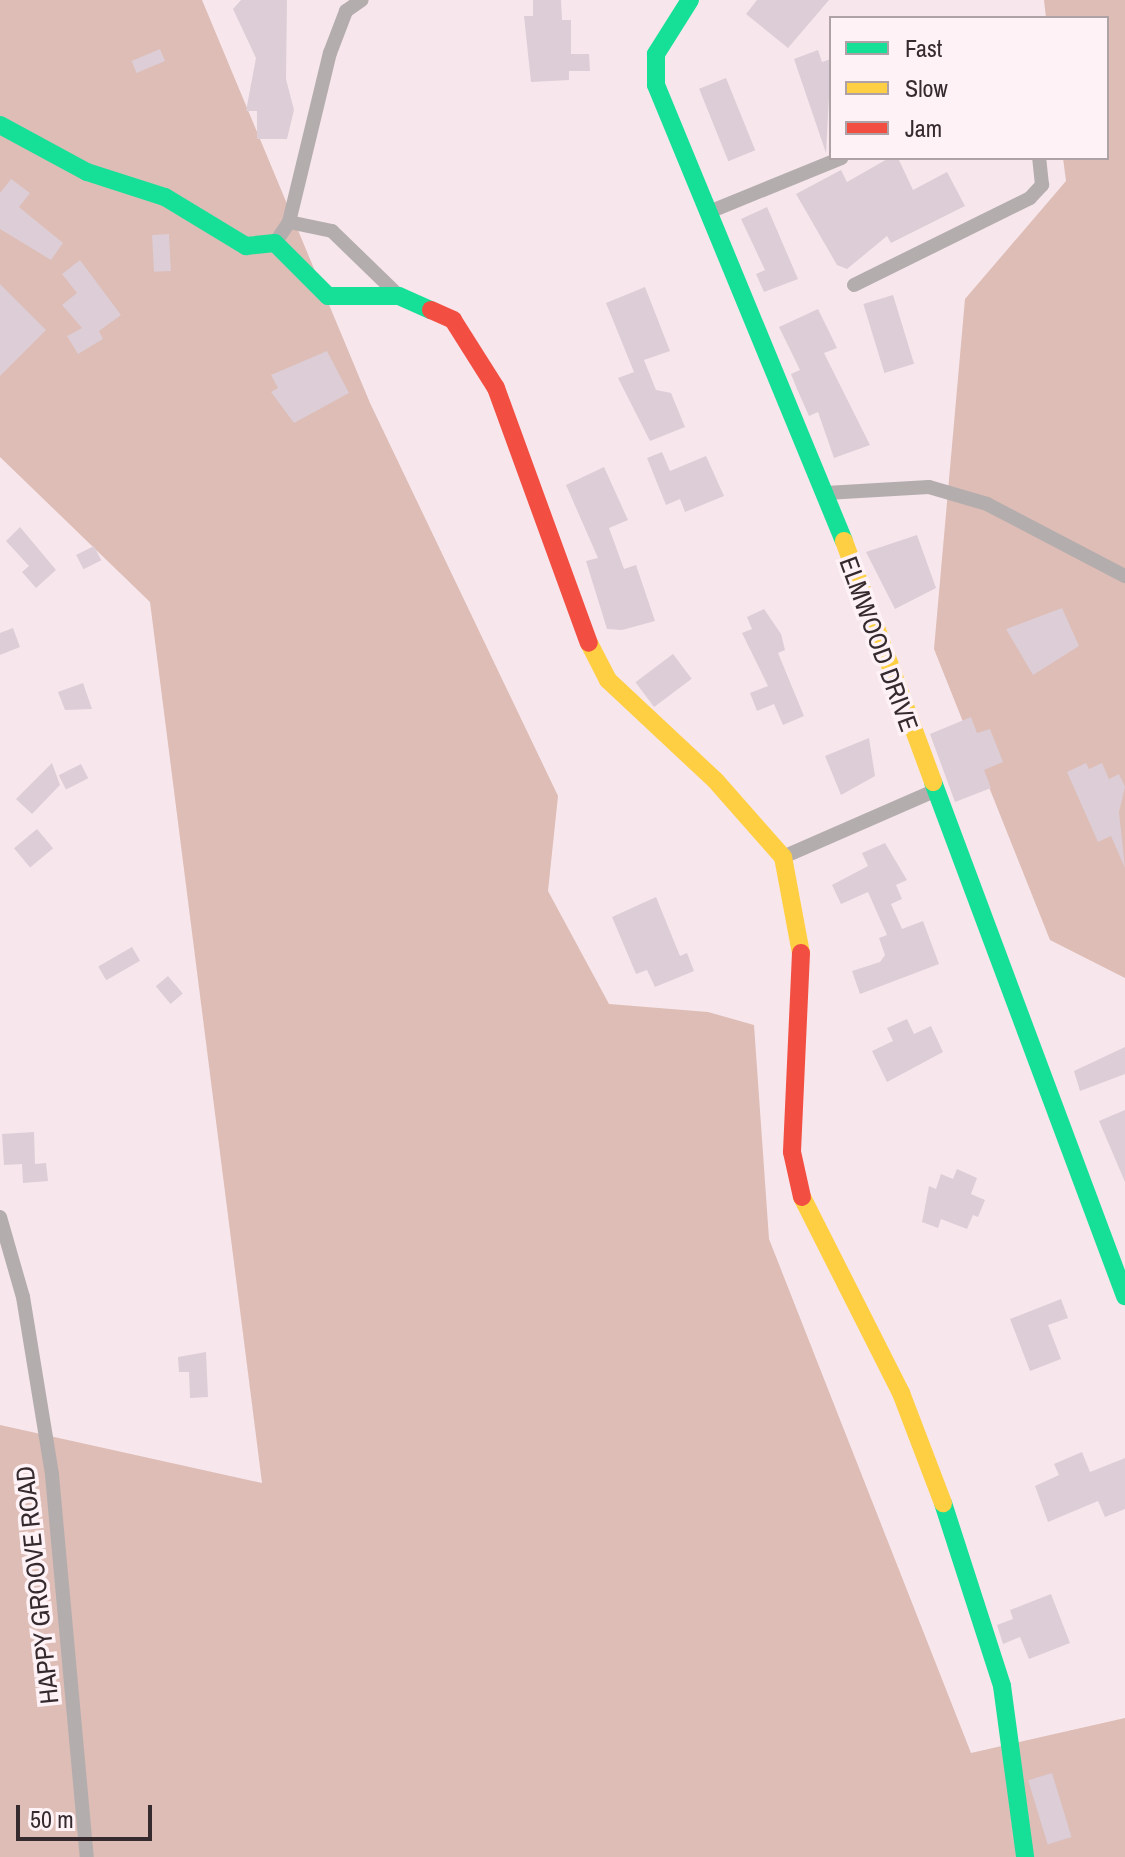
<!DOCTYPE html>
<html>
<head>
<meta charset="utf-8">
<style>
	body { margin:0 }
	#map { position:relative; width:1125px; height:1857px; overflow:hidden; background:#f7e6ec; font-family:"Archivo Narrow",sans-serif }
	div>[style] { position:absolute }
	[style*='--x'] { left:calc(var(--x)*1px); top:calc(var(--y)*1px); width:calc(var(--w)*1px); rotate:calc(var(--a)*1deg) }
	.forest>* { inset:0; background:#ddbdb5 }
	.building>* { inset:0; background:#dccdd6; transform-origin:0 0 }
	.street>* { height:14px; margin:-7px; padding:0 7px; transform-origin:7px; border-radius:7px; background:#b4adae }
	.fast>* { height:18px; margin:-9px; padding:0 9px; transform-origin:9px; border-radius:9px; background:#16e098 }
	.slow>* { height:18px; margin:-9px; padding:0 9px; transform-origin:9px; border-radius:9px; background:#ffcf43 }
	.jam>* { height:18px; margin:-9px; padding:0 9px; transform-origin:9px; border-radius:9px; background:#f24e42 }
	span { translate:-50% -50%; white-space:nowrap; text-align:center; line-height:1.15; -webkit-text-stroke:7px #fef2f6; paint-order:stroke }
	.street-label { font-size:26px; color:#352b2e }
	.legend { position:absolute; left:829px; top:16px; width:280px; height:144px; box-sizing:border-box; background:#fef2f6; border:2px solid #aea2a6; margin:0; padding:10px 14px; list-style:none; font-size:24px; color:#352b2e }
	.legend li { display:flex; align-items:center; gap:16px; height:40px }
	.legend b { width:40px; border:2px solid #aea2a6 }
	.scale { position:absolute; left:16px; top:1805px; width:136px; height:36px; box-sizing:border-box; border:4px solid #352b2e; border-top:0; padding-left:10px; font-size:24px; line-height:28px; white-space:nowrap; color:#352b2e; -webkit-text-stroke:6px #fef2f6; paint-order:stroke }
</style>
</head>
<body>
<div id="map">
	<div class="forest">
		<i style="clip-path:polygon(0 0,202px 0,370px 403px,558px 796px,548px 891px,609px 1004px,708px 1012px,754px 1025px,769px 1239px,971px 1753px,1125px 1718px,1125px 1857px,0 1857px,0 1425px,262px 1483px,150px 602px,0 457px)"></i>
		<i style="clip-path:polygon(1044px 0,1125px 0,1125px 978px,1050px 940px,934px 649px,965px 299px,1066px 181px,1063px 158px,1107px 158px,1107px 18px,1046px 18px)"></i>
	</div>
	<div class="building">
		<i style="clip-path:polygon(241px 0,287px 0,286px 79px,294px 110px,287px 139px,257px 139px,257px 111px,246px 111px,256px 58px,233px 9px)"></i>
		<i style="clip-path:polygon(533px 0,561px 0,562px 20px,571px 20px,571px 54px,589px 54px,590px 71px,569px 71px,569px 80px,531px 82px,524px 16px,533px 16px)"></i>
		<i style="clip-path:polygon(757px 0,829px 0,788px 48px,746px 14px)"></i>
		<i style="left:160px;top:49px;width:13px;height:31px;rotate:67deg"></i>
		<i style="clip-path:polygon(818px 50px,822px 62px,831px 59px,826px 153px,794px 59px)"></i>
		<i style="left:726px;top:78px;width:78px;height:29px;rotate:68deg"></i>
		<i style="clip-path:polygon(889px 158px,898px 158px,913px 190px,947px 172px,965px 206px,891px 243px,887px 236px,847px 269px,837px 265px,796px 194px,841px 170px,847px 182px)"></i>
		<i style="clip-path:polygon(11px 179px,30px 193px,19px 207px,63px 243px,51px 260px,0 229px,0 193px)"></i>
		<i style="clip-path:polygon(767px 207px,798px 279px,764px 292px,756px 274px,765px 270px,741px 219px)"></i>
		<i style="left:169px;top:234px;width:37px;height:17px;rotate:87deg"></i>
		<i style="clip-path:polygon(80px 260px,121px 315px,99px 331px,103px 339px,78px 354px,67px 336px,82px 328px,62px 305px,77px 293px,62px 274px)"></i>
		<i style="clip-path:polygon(0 284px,46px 330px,0 376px)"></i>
		<i style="clip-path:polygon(645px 287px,670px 351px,644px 360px,656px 390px,671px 393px,685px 427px,650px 441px,618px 378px,634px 372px,606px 303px)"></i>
		<i style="left:893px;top:295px;width:72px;height:31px;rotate:73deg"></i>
		<i style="clip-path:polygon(818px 309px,837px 348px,824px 353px,870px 445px,834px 458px,818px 412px,809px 416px,797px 389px,791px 374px,800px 370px,779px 327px)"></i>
		<i style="clip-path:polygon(327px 351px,349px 393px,294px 423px,271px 392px,278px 388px,271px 375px)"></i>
		<i style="clip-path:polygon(662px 452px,670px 471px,706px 456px,724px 496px,685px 512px,680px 499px,666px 505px,647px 458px)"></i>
		<i style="clip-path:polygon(604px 467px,628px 520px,609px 528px,624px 569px,636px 565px,655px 621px,622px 630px,607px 629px,586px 561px,598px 558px,566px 485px)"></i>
		<i style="clip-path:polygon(20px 527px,56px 570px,36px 588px,22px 572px,29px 566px,6px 541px)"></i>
		<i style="clip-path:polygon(917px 535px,936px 588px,895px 609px,866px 552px)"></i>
		<i style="left:94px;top:546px;width:16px;height:20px;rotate:63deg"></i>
		<i style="clip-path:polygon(1062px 608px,1079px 646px,1033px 675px,1006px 629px)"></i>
		<i style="clip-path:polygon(764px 609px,781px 634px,785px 650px,778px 653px,804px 716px,783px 725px,774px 704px,757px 711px,750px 693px,768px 686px,742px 633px,752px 629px,747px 617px)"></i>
		<i style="clip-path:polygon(13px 628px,20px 647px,0 655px,0 633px)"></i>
		<i style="left:673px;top:654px;width:31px;height:47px;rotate:53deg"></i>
		<i style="clip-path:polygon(83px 683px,92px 709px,65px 710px,58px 692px)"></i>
		<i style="clip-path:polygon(971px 717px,977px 733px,990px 729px,1003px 762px,984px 770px,991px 788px,955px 802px,930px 734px)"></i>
		<i style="clip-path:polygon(869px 738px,875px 776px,841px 795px,825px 756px)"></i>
		<i style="clip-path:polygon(52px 763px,60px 785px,32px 814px,16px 799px)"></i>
		<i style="clip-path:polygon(1086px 763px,1089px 769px,1102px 763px,1109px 779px,1119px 774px,1125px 787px,1119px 812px,1125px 868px,1111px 836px,1098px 842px,1067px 772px)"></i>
		<i style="left:81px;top:764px;width:16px;height:25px;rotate:63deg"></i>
		<i style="left:37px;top:829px;width:25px;height:30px;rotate:50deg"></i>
		<i style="clip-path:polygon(885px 843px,907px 880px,896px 885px,902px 899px,891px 904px,902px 929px,923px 921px,939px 964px,860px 994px,852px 971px,880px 962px,885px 955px,879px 938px,887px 935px,868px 892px,841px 904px,832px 885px,868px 866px,862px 853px)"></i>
		<i style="clip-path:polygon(656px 897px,680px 956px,687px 953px,694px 971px,655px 987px,647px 970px,636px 974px,612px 917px)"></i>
		<i style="left:132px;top:947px;width:16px;height:39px;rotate:60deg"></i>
		<i style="left:168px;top:976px;width:23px;height:16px;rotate:50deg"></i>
		<i style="clip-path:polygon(907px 1019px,914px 1034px,931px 1026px,943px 1052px,887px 1082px,872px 1051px,893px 1041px,887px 1028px)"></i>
		<i style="clip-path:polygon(1125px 1047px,1125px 1074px,1080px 1091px,1074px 1071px)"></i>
		<i style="clip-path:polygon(1125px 1110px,1125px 1182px,1099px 1121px)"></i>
		<i style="clip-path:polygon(34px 1132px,35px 1164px,46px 1163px,48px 1181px,23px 1183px,22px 1164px,4px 1165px,2px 1134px)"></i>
		<i style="clip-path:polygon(957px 1169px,977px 1178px,971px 1194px,985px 1200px,978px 1217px,973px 1215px,967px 1229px,941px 1219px,938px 1228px,922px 1222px,929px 1186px,936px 1189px,941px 1174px,953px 1179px)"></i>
		<i style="clip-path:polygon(1061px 1299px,1068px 1318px,1048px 1325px,1061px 1359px,1030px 1371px,1010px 1319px)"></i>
		<i style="clip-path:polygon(206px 1352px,208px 1397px,190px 1398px,189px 1372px,179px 1372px,178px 1357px)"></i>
		<i style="clip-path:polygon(1082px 1452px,1090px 1472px,1125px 1458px,1125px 1509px,1105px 1517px,1098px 1501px,1048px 1522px,1035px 1486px,1059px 1475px,1054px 1464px)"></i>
		<i style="clip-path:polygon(1051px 1594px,1070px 1643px,1029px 1659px,1020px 1637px,1003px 1644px,997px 1625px,1013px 1619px,1010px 1610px)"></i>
		<i style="left:1052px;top:1773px;width:67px;height:25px;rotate:73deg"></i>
	</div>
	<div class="street">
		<i style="--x:709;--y:212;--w:143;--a:-22.2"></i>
		<i style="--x:289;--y:222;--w:44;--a:11.8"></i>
		<i style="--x:332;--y:231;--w:93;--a:44.1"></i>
		<i style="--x:275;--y:243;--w:25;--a:-56"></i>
		<i style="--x:289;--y:222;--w:174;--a:-76.4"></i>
		<i style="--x:330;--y:53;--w:45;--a:-69.1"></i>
		<i style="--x:346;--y:11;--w:19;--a:-35"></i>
		<i style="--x:854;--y:285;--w:196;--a:-26.3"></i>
		<i style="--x:1030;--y:198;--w:18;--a:-47"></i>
		<i style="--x:1042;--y:185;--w:27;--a:-96"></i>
		<i style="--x:826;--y:493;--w:103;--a:-3.3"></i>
		<i style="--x:929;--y:487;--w:60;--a:16.3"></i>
		<i style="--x:987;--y:504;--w:156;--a:27.6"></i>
		<i style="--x:783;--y:857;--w:163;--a:-23.6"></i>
		<i style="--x:0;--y:1217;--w:83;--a:74"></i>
		<i style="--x:23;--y:1297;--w:180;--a:80.7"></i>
		<i style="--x:52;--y:1475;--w:384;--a:84.8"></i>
	</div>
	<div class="fast">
		<i style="--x:690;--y:0;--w:64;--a:122.2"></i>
		<i style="--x:656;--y:54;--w:31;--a:90"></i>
		<i style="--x:656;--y:85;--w:493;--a:67.6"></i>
		<i style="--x:0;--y:125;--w:99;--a:28.4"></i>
		<i style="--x:87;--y:172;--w:82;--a:17.8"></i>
		<i style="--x:165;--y:197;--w:95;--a:31.2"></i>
		<i style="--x:246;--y:246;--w:29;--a:-6"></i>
		<i style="--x:275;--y:243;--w:75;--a:45"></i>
		<i style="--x:328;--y:296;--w:71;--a:0"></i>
		<i style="--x:399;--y:296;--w:35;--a:24"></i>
		<i style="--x:933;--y:782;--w:549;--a:69.52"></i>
		<i style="--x:943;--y:1503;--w:192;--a:72.1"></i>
		<i style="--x:1002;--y:1686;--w:173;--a:82.3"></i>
	</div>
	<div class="slow">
		<i style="--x:844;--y:541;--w:257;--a:69.7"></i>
		<i style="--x:589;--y:643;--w:42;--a:62.8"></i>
		<i style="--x:608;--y:680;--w:146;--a:43.1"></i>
		<i style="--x:715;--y:780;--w:103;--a:48.6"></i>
		<i style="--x:783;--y:857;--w:98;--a:79.4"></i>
		<i style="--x:802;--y:1197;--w:220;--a:63.2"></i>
		<i style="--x:901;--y:1393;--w:118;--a:69.1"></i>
	</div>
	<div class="jam">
		<i style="--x:431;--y:310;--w:24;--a:24"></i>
		<i style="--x:453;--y:320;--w:80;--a:57.7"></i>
		<i style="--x:496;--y:388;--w:271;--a:70"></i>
		<i style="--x:801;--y:953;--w:199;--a:92.6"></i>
		<i style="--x:792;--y:1152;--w:46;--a:77.5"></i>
	</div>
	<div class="street-label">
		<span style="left:879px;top:644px;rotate:70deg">ELMWOOD DRIVE</span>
		<span style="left:37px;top:1585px;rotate:-96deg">HAPPY GROOVE ROAD</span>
	</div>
	<ul class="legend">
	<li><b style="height:10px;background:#16e098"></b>Fast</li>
	<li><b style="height:10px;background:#ffcf43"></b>Slow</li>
	<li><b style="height:10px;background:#f24e42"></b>Jam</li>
	</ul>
	<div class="scale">50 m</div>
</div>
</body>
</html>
